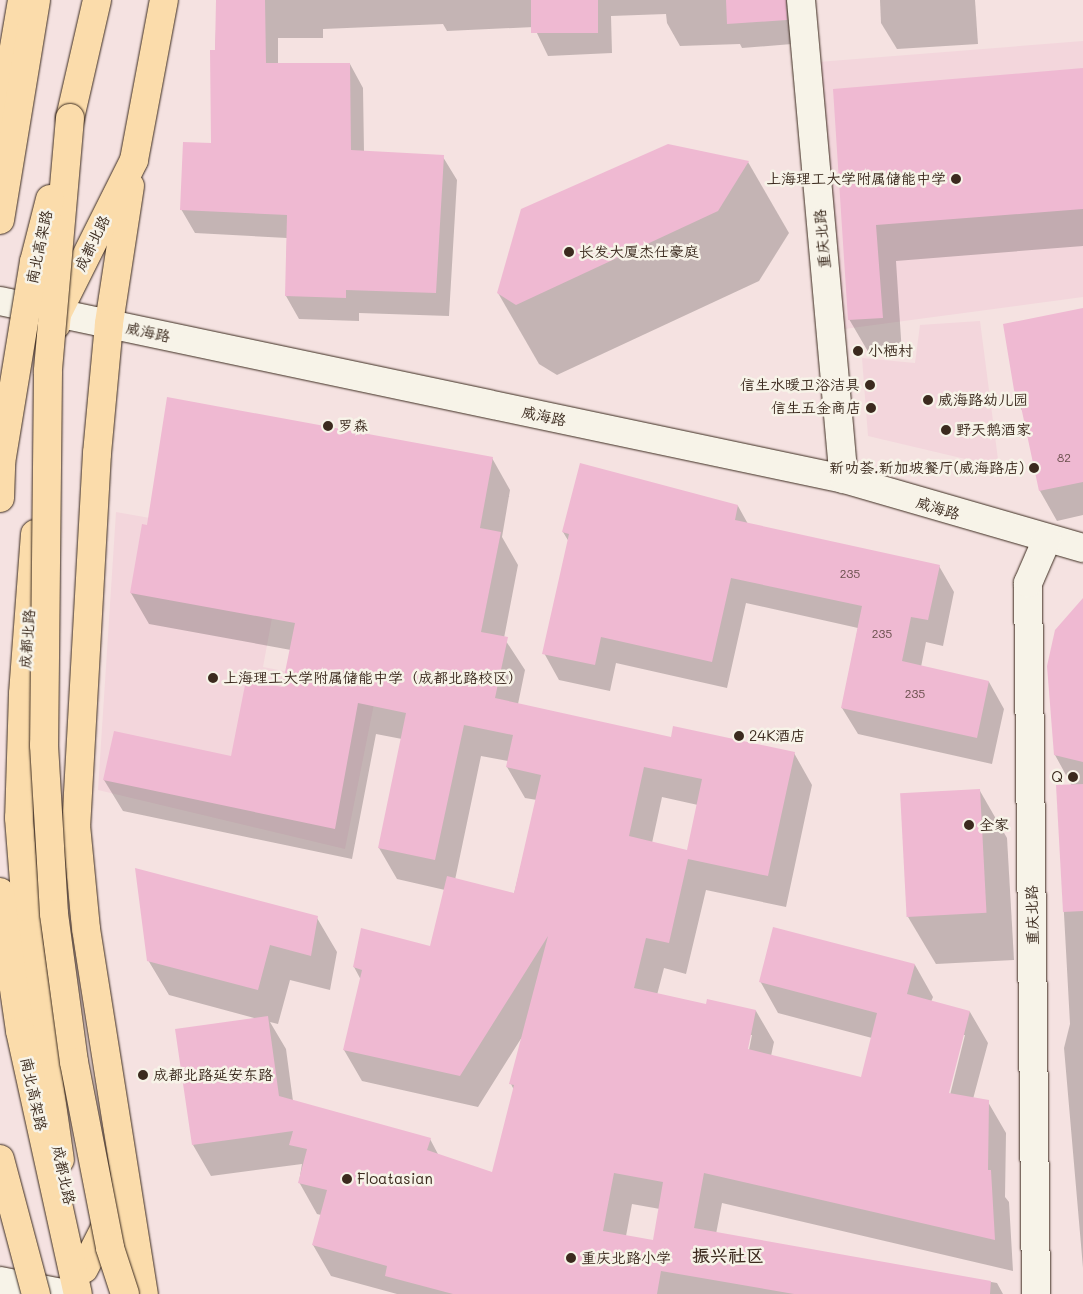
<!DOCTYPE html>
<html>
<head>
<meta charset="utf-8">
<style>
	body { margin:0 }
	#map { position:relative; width:1083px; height:1294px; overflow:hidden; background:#f5e2e1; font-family:Mali,"LXGW WenKai TC",sans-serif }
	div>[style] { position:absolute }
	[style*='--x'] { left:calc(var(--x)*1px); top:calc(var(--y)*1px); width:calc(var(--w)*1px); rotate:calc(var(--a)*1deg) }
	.built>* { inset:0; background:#f3d6dc }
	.shadow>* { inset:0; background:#0003 }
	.building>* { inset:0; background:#efb9d2; transform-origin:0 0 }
	.roads { filter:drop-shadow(0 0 1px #3b2a1e) drop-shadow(0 0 1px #3b2a1e) }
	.street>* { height:28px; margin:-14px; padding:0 14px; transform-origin:14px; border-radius:14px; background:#f7f3e8 }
	.primary>* { height:28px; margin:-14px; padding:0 14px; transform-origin:14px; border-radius:14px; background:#fbdcab }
	.highway>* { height:28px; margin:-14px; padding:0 14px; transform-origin:14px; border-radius:14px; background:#fbdcab }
	.bridges { filter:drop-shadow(0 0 1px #3b2a1e) drop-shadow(0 0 1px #3b2a1e) }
	.highway-bridge>* { height:28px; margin:-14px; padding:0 14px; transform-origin:14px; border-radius:14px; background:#fbdcab }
	.dots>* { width:14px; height:14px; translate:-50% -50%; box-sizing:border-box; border:2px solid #f7f3e8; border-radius:50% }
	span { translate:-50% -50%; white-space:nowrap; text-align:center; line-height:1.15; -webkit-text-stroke:5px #f7f3e8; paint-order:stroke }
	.number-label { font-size:12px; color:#684e4b }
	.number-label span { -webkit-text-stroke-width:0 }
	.poi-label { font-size:15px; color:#3b2a1e }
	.right { translate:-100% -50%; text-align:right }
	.left { translate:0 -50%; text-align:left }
	.street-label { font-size:15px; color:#3b2a1e }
	.quarter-label { font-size:18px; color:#3b2a1e; font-weight:700 }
</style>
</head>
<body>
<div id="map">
	<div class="built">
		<i style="clip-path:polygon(1083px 41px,1083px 297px,844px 329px,818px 62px)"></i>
		<i style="clip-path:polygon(980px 321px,999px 467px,868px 436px,862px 358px,915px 363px,920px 325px)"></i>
		<i style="clip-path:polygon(116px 512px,286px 542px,263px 667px,377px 689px,345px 849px,98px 790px)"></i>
	</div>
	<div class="shadow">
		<i style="clip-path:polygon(217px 0,788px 0,792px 44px,742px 48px,740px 44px,680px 46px,667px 23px,666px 14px,611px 16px,612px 53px,548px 56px,534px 27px,447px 31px,443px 24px,323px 29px,323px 38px,278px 38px,278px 64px,350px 64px,363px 88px,364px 152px,443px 157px,457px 180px,449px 316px,359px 313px,359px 321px,299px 319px,286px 296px,287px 238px,195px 233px,181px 209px,212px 145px)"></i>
		<i style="clip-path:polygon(880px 0,975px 0,978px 44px,897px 49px,881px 23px)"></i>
		<i style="clip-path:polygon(1083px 69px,1083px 246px,896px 261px,902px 354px,870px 355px,849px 319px,835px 90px)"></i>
		<i style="clip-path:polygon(748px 162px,789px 233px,759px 281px,557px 375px,539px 364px,498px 293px)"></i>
		<i style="clip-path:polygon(1083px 310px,1083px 515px,1057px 521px,1040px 491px,1023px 412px,1017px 402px,1004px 325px)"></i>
		<i style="clip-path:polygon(evenodd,492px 458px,510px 490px,502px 537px,518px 565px,504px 638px,525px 670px,518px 704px,671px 738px,794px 753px,812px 785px,786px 907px,706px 890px,686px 974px,664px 968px,657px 995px,706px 1006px,756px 1011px,774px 1042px,771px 1056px,862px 1078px,872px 1038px,778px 1013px,760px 981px,915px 965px,933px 997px,931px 1002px,970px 1012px,988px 1043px,973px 1099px,988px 1102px,1006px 1133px,1005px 1197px,1009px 1202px,1013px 1271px,722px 1203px,716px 1234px,997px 1283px,1003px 1294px,397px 1294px,331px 1276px,313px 1245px,321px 1215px,317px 1214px,299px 1182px,302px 1164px,211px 1176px,193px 1145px,258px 1019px,169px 995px,148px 960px,317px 918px,337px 952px,330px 990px,290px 980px,278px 1024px,270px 1022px,286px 1049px,293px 1101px,430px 1139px,439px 1156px,493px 1173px,514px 1090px,511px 1084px,522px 1037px,478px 1107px,362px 1081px,344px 1050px,361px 980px,354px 967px,431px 948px,445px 890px,397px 879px,379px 848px,402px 739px,376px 734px,352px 859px,123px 811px,104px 780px,232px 757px,283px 688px,291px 650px,149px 624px,131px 593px,492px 458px,481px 756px,508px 761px,507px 767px,525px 798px,537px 800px,514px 894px,455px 880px,481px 756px,492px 458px,662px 797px,698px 805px,688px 852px,652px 843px,662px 797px,492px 458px,749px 1035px,752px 1035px,748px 1055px,745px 1055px,749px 1035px,492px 458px,963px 1035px,965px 1035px,949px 1099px,946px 1098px,963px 1035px,492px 458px,632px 1204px,660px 1209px,654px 1241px,626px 1236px,632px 1204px)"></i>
		<i style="clip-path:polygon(738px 506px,748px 524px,939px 566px,954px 592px,943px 646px,926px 642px,921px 667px,989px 682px,1004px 709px,992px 764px,858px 734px,842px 708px,858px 628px,746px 603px,727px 688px,616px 663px,610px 691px,559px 680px,544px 653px,569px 542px,563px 532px)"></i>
		<i style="clip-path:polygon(1083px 612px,1083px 1268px,1064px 1048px,1070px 1024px,1057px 786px,1072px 786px,1055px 755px)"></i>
		<i style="clip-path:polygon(980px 791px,1007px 838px,1014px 960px,936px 964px,908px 917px)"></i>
	</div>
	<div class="building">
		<i style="clip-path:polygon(216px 0,265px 0,266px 63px,350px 63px,351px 150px,444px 155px,436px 293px,346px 290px,346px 298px,285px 296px,287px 215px,180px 210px,183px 142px,211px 143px,210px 50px,215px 50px)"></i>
		<i style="left:531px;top:0;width:67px;height:33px"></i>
		<i style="clip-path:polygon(726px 0,786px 0,787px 20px,727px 24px)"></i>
		<i style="clip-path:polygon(1083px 68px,1083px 209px,876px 225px,883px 318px,848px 320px,833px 89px)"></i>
		<i style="clip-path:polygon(668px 144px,749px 161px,718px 211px,516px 305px,497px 293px,521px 209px)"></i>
		<i style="clip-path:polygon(1083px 308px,1083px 482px,1039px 491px,1020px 402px,1016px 402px,1003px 324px)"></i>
		<i style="clip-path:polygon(evenodd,167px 397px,493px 457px,480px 528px,501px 532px,481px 632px,508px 637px,495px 698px,671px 737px,673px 726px,795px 752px,768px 876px,688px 859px,669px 943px,646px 938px,634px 988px,706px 1004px,707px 999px,756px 1010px,748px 1049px,861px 1077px,877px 1013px,759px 982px,773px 927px,915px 964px,907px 994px,970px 1011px,949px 1093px,989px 1100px,988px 1170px,991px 1170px,995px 1240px,704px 1173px,694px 1228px,991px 1281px,990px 1294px,794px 1294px,661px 1271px,657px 1294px,453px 1294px,385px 1276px,387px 1266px,312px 1245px,327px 1190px,298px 1183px,307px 1149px,289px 1145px,293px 1131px,192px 1145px,175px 1029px,268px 1016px,279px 1096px,431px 1138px,427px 1150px,492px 1172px,514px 1085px,509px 1084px,548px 936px,460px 1076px,343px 1050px,362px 970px,353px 967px,361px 928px,430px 946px,447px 876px,514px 893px,541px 775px,506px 767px,513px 735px,464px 725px,435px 860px,378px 848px,406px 713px,358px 703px,335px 829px,103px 780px,114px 731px,231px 756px,246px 680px,282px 687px,295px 623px,130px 593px,142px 524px,147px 525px,167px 397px,644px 767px,702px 779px,687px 850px,629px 836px,644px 767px,167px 397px,614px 1173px,663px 1182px,653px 1240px,603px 1231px,614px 1173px)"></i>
		<i style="clip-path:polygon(580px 463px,738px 505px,735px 520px,940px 565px,928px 620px,911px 617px,902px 661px,989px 681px,977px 738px,841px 708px,862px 606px,731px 578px,712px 662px,601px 637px,595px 665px,542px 654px,569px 534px,562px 532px)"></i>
		<i style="clip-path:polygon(1083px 598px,1083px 762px,1054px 755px,1047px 666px,1055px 630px)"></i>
		<i style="clip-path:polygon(1083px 784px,1083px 911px,1063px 912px,1056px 785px)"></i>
		<i style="left:980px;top:789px;width:124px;height:80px;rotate:87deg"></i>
		<i style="clip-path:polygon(135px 868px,318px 916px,311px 956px,270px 945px,258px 990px,147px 961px)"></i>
	</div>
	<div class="roads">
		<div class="street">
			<i style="--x:801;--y:0;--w:481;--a:84.9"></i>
			<i style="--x:0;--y:301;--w:863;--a:11.91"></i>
			<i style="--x:844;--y:479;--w:249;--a:16.1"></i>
			<i style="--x:0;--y:1281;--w:67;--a:11.1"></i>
			<i style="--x:1036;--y:1294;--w:711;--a:-90.64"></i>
			<i style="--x:1028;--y:583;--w:48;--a:-66.6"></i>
		</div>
		<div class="primary">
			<i style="--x:0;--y:129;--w:131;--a:-80.3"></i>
			<i style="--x:130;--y:186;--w:140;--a:98.7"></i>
			<i style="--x:109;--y:324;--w:130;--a:95.3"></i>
			<i style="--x:97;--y:453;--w:373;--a:93.2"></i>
			<i style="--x:76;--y:825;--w:104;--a:84.5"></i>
			<i style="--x:86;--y:929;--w:370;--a:81"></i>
			<i style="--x:56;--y:325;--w:11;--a:-85"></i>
			<i style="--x:57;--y:314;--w:172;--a:-63.4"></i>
			<i style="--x:134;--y:160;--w:163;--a:-79.4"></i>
			<i style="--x:35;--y:534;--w:160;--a:94.3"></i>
			<i style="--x:23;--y:694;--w:124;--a:91.8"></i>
			<i style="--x:19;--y:818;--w:115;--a:85.5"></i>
			<i style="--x:28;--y:933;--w:229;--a:82"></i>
			<i style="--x:84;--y:1269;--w:64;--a:-63"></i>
		</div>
		<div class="highway">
			<i style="--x:70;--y:118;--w:121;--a:-77.1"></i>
			<i style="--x:0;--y:220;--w:223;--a:-80.7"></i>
			<i style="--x:0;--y:892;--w:140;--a:81.8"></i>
			<i style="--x:20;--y:1031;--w:269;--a:77.6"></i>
		</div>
	</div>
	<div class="bridges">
		<div class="highway-bridge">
			<i style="--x:70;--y:118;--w:255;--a:95"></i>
			<i style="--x:48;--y:372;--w:373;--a:90.6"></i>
			<i style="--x:44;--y:745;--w:169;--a:86.6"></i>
			<i style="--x:54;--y:914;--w:149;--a:82.3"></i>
			<i style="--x:74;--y:1062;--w:189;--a:79"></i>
			<i style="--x:110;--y:1248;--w:48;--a:71.9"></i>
			<i style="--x:0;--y:498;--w:35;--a:-88"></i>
			<i style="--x:1;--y:463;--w:204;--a:-80.7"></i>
			<i style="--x:34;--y:262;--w:65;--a:-75.7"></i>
			<i style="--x:0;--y:1159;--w:140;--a:75.1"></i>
		</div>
	</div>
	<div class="dots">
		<i style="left:956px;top:179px;background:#3b2a1e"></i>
		<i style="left:569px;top:252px;background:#3b2a1e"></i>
		<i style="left:858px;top:351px;background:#3b2a1e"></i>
		<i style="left:870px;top:385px;background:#3b2a1e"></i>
		<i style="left:928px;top:400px;background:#3b2a1e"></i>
		<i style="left:871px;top:408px;background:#3b2a1e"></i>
		<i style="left:328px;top:426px;background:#3b2a1e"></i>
		<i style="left:946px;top:430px;background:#3b2a1e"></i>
		<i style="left:1034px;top:468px;background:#3b2a1e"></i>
		<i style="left:213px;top:678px;background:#3b2a1e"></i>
		<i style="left:739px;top:736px;background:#3b2a1e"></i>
		<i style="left:1073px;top:777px;background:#3b2a1e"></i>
		<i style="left:969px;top:825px;background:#3b2a1e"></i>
		<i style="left:143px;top:1075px;background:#3b2a1e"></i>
		<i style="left:347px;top:1179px;background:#3b2a1e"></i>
		<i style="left:571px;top:1258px;background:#3b2a1e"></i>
	</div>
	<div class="number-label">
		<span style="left:1064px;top:458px">82</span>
		<span style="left:850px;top:574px">235</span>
		<span style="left:882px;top:634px">235</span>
		<span style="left:915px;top:694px">235</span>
	</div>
	<div class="poi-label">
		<span class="right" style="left:946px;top:179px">上海理工大学附属储能中学</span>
		<span class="left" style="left:579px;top:252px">长发大厦杰仕豪庭</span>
		<span class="left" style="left:868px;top:351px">小栖村</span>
		<span class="right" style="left:860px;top:385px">信生水暧卫浴洁具</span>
		<span class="left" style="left:938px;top:400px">威海路幼儿园</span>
		<span class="right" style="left:861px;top:408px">信生五金商店</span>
		<span class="left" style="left:338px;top:426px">罗森</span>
		<span class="left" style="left:956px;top:430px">野天鹅酒家</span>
		<span class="right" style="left:1024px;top:468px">新叻荟.新加坡餐厅(威海路店)</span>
		<span class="left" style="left:223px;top:678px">上海理工大学附属储能中学（成都北路校区）</span>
		<span class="left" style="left:749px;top:736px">24K酒店</span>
		<span class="right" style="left:1063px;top:777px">Q</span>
		<span class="left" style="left:979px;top:825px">全家</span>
		<span class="left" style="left:153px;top:1075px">成都北路延安东路</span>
		<span class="left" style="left:357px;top:1179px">Floatasian</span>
		<span class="left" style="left:581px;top:1258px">重庆北路小学</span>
	</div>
	<div class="street-label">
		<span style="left:822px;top:239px;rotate:-95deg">重庆北路</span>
		<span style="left:92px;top:243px;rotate:-64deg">成都北路</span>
		<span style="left:39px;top:247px;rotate:-78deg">南北高架路</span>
		<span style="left:148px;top:332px;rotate:12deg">威海路</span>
		<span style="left:544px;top:416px;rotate:12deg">威海路</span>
		<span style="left:938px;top:508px;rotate:17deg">威海路</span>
		<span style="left:27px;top:639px;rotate:-86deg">成都北路</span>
		<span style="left:1032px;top:915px;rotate:-91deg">重庆北路</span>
		<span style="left:34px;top:1094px;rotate:78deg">南北高架路</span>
		<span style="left:64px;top:1175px;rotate:78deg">成都北路</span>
	</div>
	<div class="quarter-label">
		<span style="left:728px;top:1255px">振兴社区</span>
	</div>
</div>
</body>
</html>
